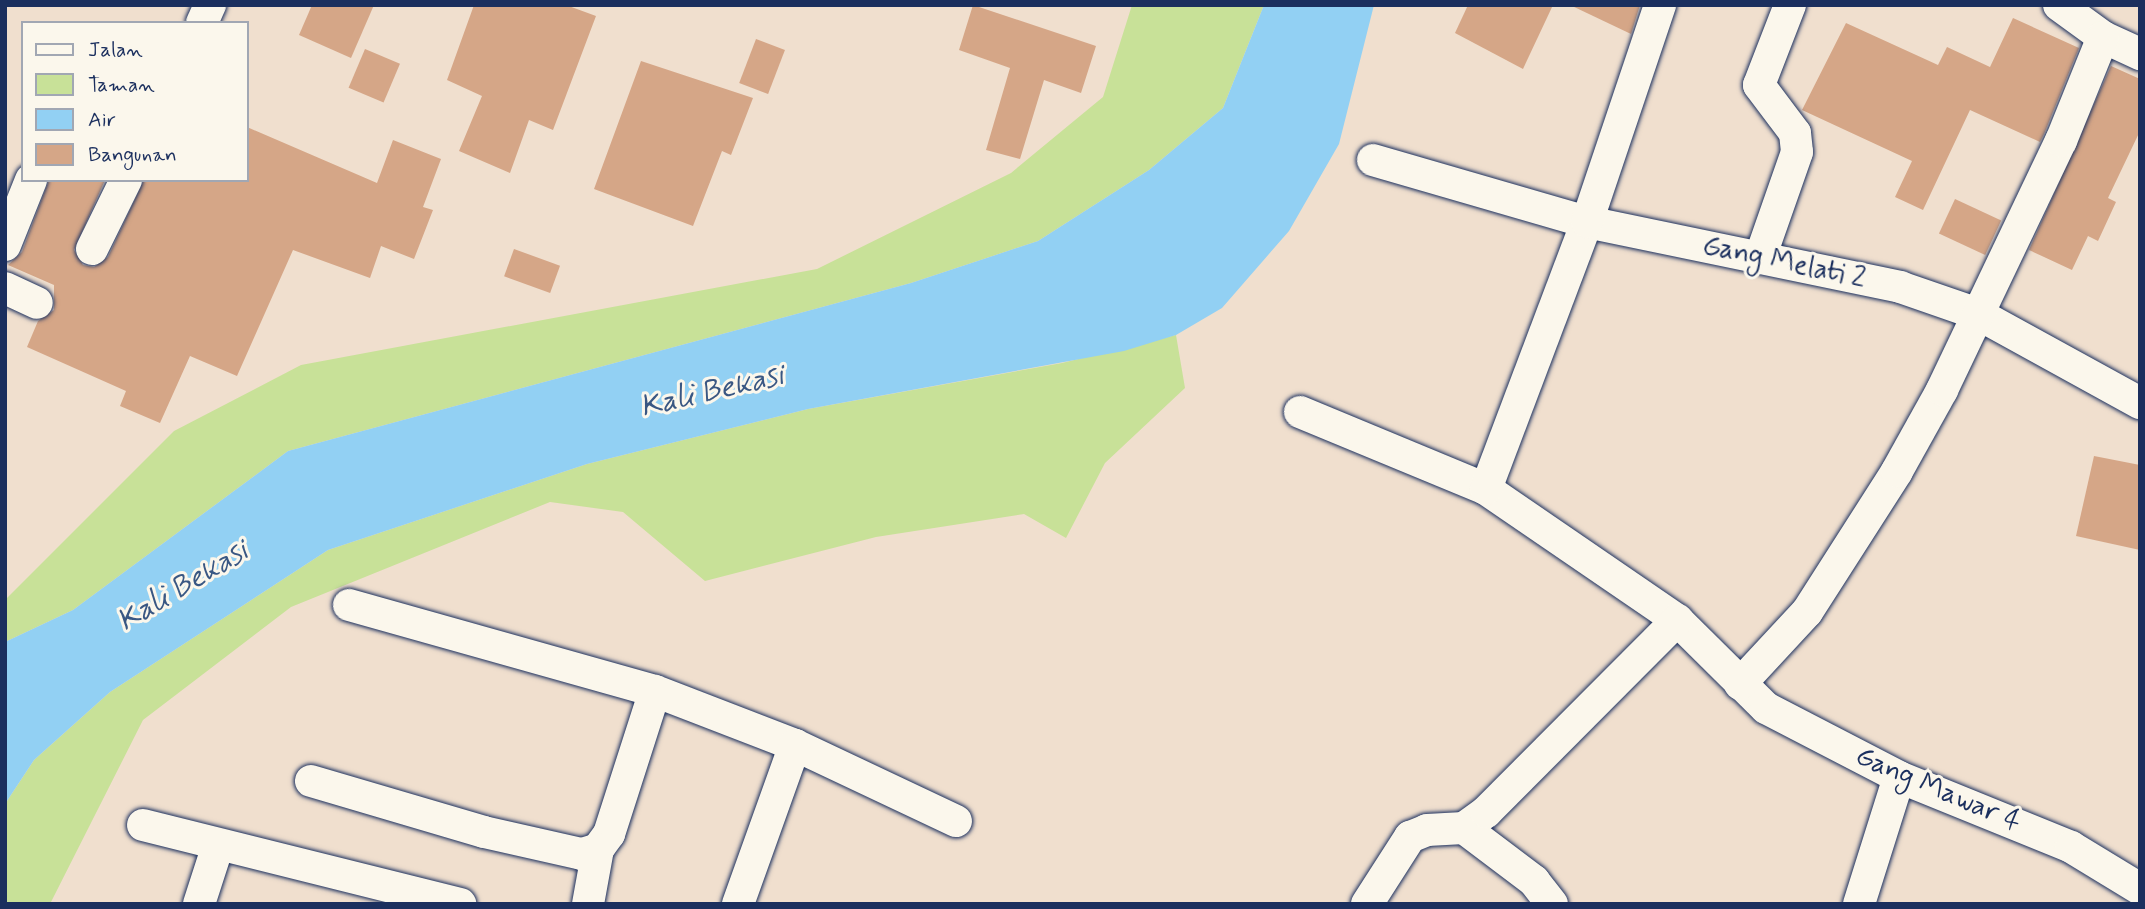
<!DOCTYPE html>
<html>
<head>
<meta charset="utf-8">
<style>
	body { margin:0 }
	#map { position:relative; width:2145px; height:909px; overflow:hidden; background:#f0dfce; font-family:Mynerve,sans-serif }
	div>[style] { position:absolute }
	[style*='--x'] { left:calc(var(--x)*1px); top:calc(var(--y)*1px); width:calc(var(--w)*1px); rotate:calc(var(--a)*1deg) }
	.green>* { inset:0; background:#c8e198 }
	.water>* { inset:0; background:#92d0f3 }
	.building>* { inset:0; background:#d5a687; transform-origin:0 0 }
	.roads { filter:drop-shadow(0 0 2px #1b2f5e) drop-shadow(0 0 2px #1b2f5e) }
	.street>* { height:32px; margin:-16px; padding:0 16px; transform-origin:16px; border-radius:16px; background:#fbf7ec }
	span { translate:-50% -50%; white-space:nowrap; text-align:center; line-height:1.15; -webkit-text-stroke:6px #fbf7ec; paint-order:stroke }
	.street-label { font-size:28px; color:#1b2f5e }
	.water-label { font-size:30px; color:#395783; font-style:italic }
	.frame { position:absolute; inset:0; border:7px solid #1b2f5e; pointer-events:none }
	.legend { position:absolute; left:21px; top:21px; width:228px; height:161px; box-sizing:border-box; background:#fbf7ec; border:2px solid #a1a7b3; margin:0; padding:9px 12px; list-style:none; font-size:21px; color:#1b2f5e }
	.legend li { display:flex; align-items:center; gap:14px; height:35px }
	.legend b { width:35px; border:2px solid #a1a7b3 }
</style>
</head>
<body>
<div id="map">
	<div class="green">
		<i style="clip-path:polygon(1132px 5px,1264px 5px,1223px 108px,1149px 170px,1038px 241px,911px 283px,288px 451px,73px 610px,5px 642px,5px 600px,174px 431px,301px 365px,817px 269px,1011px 173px,1103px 97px)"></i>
		<i style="clip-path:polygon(1176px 335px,1185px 388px,1105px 463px,1066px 538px,1024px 514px,876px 537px,705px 581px,623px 512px,550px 502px,291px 607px,143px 720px,50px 904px,5px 904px,5px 804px,34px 760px,110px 692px,328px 550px,587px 464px,808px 409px,1062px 363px)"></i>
	</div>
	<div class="water">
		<i style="clip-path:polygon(1264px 5px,1374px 5px,1339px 144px,1289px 231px,1222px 308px,1176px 335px,1124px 351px,808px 409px,587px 464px,328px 550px,110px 692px,34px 760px,5px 804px,5px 642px,73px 610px,288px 451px,911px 283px,1038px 241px,1149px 170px,1223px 108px)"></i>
	</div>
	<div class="building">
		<i style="clip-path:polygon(312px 5px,374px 5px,351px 58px,299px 35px)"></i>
		<i style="clip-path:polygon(474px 5px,566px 5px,596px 16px,553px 130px,529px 120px,510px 173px,459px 151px,482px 96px,447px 80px)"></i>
		<i style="clip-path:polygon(973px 5px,1096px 46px,1081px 93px,1044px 80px,1020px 159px,986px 150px,1010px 68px,959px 50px)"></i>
		<i style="clip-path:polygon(1468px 5px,1553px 5px,1523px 69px,1455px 33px)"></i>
		<i style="clip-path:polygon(1570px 5px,1640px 5px,1631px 34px)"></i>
		<i style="clip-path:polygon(2013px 18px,2079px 48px,2044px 134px,2040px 142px,1970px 110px,1923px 210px,1895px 197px,1912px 161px,1802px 110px,1846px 23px,1938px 65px,1947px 47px,1990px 67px)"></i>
		<i style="left:756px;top:39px;width:31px;height:47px;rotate:21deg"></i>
		<i style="left:365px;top:49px;width:38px;height:42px;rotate:23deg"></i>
		<i style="clip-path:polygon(641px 61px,753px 98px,731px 155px,722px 151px,693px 226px,594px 189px)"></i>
		<i style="clip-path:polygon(2111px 66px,2140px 79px,2140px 131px,2108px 198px,2116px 202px,2098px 241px,2088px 236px,2072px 270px,2029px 250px)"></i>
		<i style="clip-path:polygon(247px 127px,377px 183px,393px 140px,441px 159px,423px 207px,433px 210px,414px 259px,381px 246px,370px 278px,293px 250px,237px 376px,190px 356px,160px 423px,120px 406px,126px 391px,27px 347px,38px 321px,54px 310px,54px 285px,8px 265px,22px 252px,49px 180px,105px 180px,74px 250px,83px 265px,94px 267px,108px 257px,144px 180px,247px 180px)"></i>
		<i style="left:1955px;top:199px;width:51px;height:38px;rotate:25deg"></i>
		<i style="left:514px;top:249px;width:49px;height:29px;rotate:20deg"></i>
		<i style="clip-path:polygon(2094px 456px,2140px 465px,2140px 550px,2076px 536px)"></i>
	</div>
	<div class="roads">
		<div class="street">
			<i style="--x:2059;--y:5;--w:54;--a:36"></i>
			<i style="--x:2103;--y:37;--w:41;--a:24.7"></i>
			<i style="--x:202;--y:23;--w:20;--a:-66"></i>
			<i style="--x:1373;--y:160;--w:223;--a:16.2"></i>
			<i style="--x:1587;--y:222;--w:320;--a:11.7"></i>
			<i style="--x:1900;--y:287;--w:83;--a:19.1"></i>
			<i style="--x:1978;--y:314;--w:185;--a:28.8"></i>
			<i style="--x:5;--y:245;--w:70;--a:-68.2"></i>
			<i style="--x:92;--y:249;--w:77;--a:-63.8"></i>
			<i style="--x:1761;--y:255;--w:109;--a:-70.7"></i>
			<i style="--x:1797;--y:152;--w:19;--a:-96"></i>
			<i style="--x:1795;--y:133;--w:60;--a:-126.9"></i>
			<i style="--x:1759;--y:85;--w:86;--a:-68.8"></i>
			<i style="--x:5;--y:288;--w:35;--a:25"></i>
			<i style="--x:1300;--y:412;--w:201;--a:22.5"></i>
			<i style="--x:1486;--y:489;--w:232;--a:34.4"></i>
			<i style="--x:1677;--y:620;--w:125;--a:44.7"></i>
			<i style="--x:1766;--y:708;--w:150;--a:27.4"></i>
			<i style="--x:1899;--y:777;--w:186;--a:22.1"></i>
			<i style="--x:2071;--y:847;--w:81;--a:31.3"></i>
			<i style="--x:1486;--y:489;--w:285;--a:-69.3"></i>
			<i style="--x:1587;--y:222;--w:229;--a:-71.4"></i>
			<i style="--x:349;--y:605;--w:318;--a:15.7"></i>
			<i style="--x:655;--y:691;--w:150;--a:21.1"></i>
			<i style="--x:795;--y:745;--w:178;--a:25.3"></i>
			<i style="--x:1740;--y:684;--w:98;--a:-47.1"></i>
			<i style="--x:1807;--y:612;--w:167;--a:-57.4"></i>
			<i style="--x:1897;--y:471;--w:93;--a:-60.9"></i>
			<i style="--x:1942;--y:390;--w:276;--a:-64.5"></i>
			<i style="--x:2061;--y:141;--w:112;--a:-68"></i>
			<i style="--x:311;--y:781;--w:180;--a:16.4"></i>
			<i style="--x:484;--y:832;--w:100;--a:12.7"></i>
			<i style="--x:582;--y:854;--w:17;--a:-17"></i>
			<i style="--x:598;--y:849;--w:19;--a:-54"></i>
			<i style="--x:609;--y:834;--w:150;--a:-72.2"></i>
			<i style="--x:143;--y:825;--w:327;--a:14"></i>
			<i style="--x:1464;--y:828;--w:88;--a:37.1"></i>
			<i style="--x:1534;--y:881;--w:29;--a:52"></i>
			<i style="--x:199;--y:904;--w:62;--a:-72.1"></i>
			<i style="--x:588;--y:904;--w:56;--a:-79.7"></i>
			<i style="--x:738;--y:904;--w:169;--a:-70.3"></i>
			<i style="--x:1367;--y:904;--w:80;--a:-57.3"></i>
			<i style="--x:1410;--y:837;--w:18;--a:-22"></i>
			<i style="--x:1427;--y:830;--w:37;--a:-3"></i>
			<i style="--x:1464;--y:828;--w:27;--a:-36"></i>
			<i style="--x:1486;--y:812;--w:271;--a:-45.1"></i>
			<i style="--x:1859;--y:904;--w:133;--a:-72.5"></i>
		</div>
	</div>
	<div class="street-label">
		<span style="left:1784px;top:263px;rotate:12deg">Gang Melati 2</span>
		<span style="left:1938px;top:790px;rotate:23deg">Gang Mawar 4</span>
	</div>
	<div class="water-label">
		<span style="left:712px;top:392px;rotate:-13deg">Kali Bekasi</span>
		<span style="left:183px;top:587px;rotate:-31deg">Kali Bekasi</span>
	</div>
	<div class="frame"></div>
	<ul class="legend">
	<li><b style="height:9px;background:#fbf7ec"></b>Jalan</li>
	<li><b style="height:19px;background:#c8e198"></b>Taman</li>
	<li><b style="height:19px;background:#92d0f3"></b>Air</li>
	<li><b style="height:19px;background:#d5a687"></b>Bangunan</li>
	</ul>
</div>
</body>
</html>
